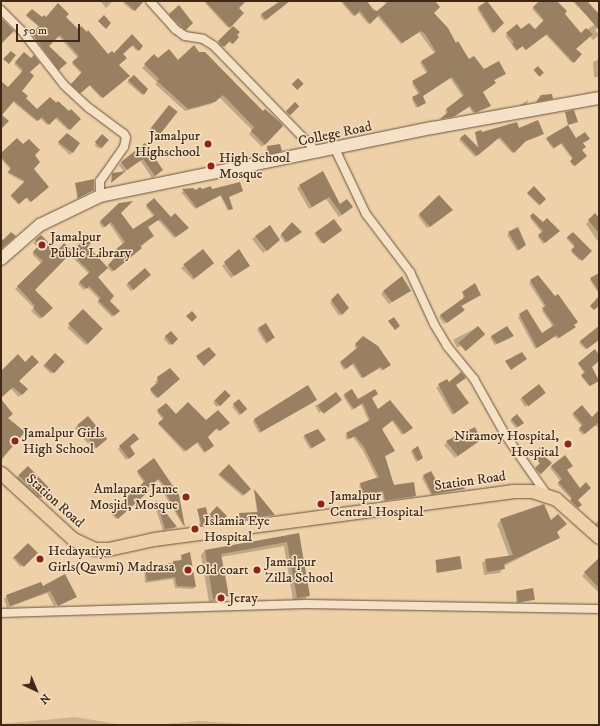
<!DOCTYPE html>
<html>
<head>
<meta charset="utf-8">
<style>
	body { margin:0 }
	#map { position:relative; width:600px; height:726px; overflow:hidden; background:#eed1a8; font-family:"IM FELL DW Pica",serif }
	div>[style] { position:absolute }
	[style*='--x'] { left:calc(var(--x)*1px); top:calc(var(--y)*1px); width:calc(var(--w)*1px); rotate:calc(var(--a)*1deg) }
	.green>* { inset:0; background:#d0b490 }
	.shadow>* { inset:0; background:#0003; transform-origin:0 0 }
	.building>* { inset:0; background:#9a8063; transform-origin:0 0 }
	.roads { filter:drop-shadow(0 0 1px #6b523c) drop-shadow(0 0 1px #6b523c) }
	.minor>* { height:8px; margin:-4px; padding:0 4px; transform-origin:4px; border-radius:4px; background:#f4e1c6 }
	.secondary>* { height:12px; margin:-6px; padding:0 6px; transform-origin:6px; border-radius:6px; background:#f4e1c6 }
	.primary>* { height:13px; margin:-6.5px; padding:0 6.5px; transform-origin:6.5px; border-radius:6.5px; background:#eed1a8 }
	.dots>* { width:11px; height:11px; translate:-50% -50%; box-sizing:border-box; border:2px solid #f4e1c6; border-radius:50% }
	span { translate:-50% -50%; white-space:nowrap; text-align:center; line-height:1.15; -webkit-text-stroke:3px #f4e1c6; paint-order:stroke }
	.street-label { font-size:14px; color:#3f2818 }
	.poi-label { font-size:14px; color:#3f2818 }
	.right { translate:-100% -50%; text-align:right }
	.left { translate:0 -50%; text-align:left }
	.frame { position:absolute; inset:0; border:2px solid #3f2818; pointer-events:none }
	.north { position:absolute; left:16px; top:670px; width:40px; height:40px; -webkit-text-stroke:3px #f4e1c6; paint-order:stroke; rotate:136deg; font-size:11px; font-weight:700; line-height:16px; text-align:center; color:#3f2818 }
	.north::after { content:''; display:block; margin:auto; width:14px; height:18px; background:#3f2818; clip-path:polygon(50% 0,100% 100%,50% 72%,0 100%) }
	.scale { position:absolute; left:16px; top:24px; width:64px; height:18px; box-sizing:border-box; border:2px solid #3f2818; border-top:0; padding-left:5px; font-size:12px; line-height:14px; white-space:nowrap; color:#3f2818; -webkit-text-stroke:3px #f4e1c6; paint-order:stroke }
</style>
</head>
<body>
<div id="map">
	<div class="green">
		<i style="clip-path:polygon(75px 717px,122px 725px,1px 725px,1px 724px)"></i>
		<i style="clip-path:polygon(199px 721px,261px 725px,155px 725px)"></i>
	</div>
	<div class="shadow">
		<i style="clip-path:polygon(100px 1px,113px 1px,106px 8px)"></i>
		<i style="clip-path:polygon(125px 1px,137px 1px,140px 4px,133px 11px,123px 3px)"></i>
		<i style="clip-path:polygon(207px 1px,230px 1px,243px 13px,228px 28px,205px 3px)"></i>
		<i style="clip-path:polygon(279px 1px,286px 1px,264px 21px,260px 16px)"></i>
		<i style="clip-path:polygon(340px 1px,366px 1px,377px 12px,386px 4px,383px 1px,435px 1px,432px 13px,469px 61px,483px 70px,503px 75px,493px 81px,482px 92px,490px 106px,473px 113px,469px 107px,452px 117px,441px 119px,447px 114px,445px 111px,463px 97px,450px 78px,422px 96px,424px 104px,416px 108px,412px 99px,419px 95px,412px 84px,427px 74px,420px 63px,435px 54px,419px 32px,401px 44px,377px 16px,368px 24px,358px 12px,353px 16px)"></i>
		<i style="clip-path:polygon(540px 1px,547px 1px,563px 14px,581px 34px,595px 24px,572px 1px,586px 1px,599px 16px,599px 27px,595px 30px,599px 35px,593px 40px,590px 36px,575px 49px,580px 54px,572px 63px,546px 35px,525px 50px,522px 46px,516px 51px,505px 35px,535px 31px,544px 22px,532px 9px)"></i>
		<i style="clip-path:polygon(487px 2px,503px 23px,492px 33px,477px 9px)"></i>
		<i style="clip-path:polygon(179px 7px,192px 23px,184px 31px,168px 17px)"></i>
		<i style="clip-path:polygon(32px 10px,42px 19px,65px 17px,108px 56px,114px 54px,132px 35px,142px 46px,137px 51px,131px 45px,122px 54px,118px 65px,128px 76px,101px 98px,89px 85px,79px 94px,70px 85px,82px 74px,72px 64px,78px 58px,58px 36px,48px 46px,65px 63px,58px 70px,32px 35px,39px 27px,26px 16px)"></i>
		<i style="clip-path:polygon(233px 27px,238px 37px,231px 44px,228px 41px,222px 47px,218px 43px)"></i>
		<i style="clip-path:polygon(199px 53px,263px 112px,282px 126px,262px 147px,249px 134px,252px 130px,219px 97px,211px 104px,185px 111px,155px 84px,157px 82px,142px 68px,154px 56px,158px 60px,178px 61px)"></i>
		<i style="clip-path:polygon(24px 54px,29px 72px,21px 91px,25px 98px,37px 110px,50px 98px,80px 119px,68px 130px,55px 118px,47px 125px,40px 118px,36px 121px,12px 101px,1px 115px,1px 82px,8px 88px,22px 72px,14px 64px)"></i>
		<i style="clip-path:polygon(599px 59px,599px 77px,594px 77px,593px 62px)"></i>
		<i style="clip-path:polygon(134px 76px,147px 90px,142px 95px,127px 82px)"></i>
		<i style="clip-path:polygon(528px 100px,527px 104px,519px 106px)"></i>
		<i style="clip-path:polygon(166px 109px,158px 134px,156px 137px,148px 131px)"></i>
		<i style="clip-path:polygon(518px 129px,542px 135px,524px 142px,512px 153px,498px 138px,475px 157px,459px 140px,465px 135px,478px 149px,475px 133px)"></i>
		<i style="clip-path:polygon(67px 134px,79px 143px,70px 155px,58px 144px)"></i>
		<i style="left:102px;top:136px;width:6px;height:12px;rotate:39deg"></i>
		<i style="clip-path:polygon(546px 139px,576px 139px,582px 143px,581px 150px,586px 155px,573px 166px,570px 162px,573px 160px,560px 143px,553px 149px)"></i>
		<i style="clip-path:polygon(144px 144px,160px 172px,152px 178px,140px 160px,124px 172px,119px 165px)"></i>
		<i style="clip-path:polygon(279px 145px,279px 153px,266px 155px,267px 147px)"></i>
		<i style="clip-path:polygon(1px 154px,34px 154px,32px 169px,48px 187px,30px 202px,26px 198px,18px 204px,10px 196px,25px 183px,7px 173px,11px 170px,1px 159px)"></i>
		<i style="clip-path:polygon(323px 173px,339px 205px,349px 210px,339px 217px,326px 199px,309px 209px,297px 188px)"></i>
		<i style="clip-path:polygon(76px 184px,93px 190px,77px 199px)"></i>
		<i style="left:534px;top:188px;width:16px;height:9px;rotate:45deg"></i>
		<i style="clip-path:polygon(193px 189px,195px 191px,242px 191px,228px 197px,232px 208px,228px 211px,220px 195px,195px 209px,181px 192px)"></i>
		<i style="clip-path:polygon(439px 196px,450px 211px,427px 228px,418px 216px)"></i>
		<i style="clip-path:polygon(154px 200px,171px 219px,186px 230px,174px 238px,158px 220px,147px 227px,153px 236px,151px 238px,112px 272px,107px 267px,97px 277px,106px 287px,109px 301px,118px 311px,112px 317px,97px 302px,100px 300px,87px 287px,84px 290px,78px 284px,89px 274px,70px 255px,86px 239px,86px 246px,106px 268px,118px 256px,115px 251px,123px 244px,109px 223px,103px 228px,99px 223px,120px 204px,120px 213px,132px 230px,154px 217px,146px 207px)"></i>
		<i style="clip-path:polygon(533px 215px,543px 223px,559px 231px,543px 244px,538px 237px,542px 233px,530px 218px)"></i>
		<i style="clip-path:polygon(595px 215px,599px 219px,599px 243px,586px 224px)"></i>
		<i style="left:334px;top:220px;width:12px;height:24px;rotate:55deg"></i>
		<i style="clip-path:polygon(292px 224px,299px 233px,285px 243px,280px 236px)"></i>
		<i style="clip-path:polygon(269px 226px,276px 243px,263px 253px,252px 239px)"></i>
		<i style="clip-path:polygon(517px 228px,523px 247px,517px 251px,507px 235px)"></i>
		<i style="clip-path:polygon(573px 233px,590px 251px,579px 260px,571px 252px,575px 248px,566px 238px)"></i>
		<i style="clip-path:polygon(41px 236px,57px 252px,33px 290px,51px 308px,40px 319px,31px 311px,34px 308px,15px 289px,42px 264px,32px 254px,38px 247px,33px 243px)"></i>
		<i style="clip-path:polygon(203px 250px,210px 266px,193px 280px,181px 268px)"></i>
		<i style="clip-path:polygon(238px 251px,249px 266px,231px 278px,222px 266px)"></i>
		<i style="left:145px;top:269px;width:8px;height:25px;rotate:50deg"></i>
		<i style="clip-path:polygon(599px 275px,599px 294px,590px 280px)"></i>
		<i style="clip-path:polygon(538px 276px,573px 328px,557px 339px,555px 336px,535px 349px,518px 317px,526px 311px,541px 335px,553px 327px,542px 311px,545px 308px,529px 283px)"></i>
		<i style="clip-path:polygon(384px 291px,410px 291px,389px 304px,381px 294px)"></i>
		<i style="clip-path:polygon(463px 293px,480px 295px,460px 307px,462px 312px,444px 324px,439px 317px,463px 299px)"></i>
		<i style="clip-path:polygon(338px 295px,347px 308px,339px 316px,330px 303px)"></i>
		<i style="left:83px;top:311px;width:26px;height:23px;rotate:43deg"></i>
		<i style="clip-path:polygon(599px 326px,599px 339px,585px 349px,579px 343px)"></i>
		<i style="left:478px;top:327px;width:9px;height:28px;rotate:63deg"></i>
		<i style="clip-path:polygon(259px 328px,272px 340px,266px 344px,257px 330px)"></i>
		<i style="left:171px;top:332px;width:9px;height:10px;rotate:49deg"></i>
		<i style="clip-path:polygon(492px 337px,511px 337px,495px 345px,490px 338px)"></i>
		<i style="clip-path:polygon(364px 338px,388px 366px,381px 371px,379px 367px,361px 378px,352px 364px,344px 370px,340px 364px,357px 349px,354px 346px)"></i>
		<i style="left:209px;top:348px;width:9px;height:16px;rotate:49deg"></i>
		<i style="clip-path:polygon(594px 350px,599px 360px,591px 366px,599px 380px,589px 386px,581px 376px,585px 374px,578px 364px)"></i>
		<i style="left:55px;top:354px;width:11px;height:17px;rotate:45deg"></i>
		<i style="clip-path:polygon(25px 363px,18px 381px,26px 389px,19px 397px,10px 388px,1px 397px,1px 372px)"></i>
		<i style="clip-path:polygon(170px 369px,178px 379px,156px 398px,150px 391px,157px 384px,155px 382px)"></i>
		<i style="clip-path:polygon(449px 384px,455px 385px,468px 403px,452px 415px,436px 387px)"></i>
		<i style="clip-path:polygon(538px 385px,543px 394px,525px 407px,520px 399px)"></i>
		<i style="clip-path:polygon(308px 386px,314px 402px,259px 433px,253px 422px,254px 420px)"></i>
		<i style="clip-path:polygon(225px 391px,229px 396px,217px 407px,213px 403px)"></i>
		<i style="clip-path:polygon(351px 391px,357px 400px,371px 398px,378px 410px,410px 429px,402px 435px,392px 421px,381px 429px,394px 451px,384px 457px,393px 486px,415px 495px,413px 497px,384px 501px,381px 492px,362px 498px,359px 485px,377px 478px,362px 449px,353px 437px,347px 440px,345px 436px,369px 422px,361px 404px,352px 410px,343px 396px)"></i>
		<i style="clip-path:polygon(336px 393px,339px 402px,319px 413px,315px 406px)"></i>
		<i style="left:239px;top:401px;width:11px;height:9px;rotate:49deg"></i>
		<i style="clip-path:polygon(166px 404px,176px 415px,228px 424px,218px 431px,216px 429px,207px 437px,212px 447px,204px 453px,196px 442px,184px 452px,158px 424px,163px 420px,157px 412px)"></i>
		<i style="clip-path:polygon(581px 406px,592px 418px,599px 412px,599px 428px,594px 425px,583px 435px,578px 430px,582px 427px,572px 415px)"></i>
		<i style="clip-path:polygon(517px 415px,523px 423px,516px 428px,510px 421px)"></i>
		<i style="clip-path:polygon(78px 425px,103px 442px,93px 450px,75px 428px)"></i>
		<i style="clip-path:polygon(134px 434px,128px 446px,132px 455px,126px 460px,118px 449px)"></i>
		<i style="clip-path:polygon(305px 436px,323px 441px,310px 449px,303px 437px)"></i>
		<i style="clip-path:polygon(447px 442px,477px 442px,455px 458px,444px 445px)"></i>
		<i style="clip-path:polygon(540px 448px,541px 455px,551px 463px,540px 474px,536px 470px,541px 464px,533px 457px)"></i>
		<i style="clip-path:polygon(412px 450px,420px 459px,416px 462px,411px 452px)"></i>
		<i style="clip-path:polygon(153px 460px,179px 495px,184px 527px,164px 494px,167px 492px,157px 479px,116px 519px,110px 513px,144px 483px,137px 473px)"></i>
		<i style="clip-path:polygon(229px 466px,250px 489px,242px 496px,218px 475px)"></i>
		<i style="clip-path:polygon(552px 466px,566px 470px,574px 502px,557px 484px,561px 482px,550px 468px)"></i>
		<i style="left:28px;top:467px;width:30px;height:16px;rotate:48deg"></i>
		<i style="clip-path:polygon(424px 476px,439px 488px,464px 489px,431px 495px,422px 478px)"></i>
		<i style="clip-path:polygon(254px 490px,274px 514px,239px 520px,240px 514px,257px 513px)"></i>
		<i style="clip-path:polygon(156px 501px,176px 527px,174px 528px,163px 531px,154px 503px)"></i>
		<i style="clip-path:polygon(198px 510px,208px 517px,225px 516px,218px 523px,200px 526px)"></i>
		<i style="clip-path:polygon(501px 520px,556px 532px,559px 538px,504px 566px,500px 573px,484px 575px,482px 563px,486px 560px,509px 556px,497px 524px)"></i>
		<i style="clip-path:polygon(599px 520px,599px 532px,593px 526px)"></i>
		<i style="clip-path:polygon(299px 534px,309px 595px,305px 599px,293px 601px,284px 546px,221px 557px,228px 595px,224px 599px,209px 602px,201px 555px,205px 550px)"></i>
		<i style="left:28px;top:544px;width:12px;height:21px;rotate:48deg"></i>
		<i style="clip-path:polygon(182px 556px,195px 587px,193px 589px,175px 588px,173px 579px,145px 583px,144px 570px,146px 568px,171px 565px,180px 561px)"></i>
		<i style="clip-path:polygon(436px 560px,461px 568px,436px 573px)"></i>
		<i style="clip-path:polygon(598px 560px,599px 561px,599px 593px,582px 576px)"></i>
		<i style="clip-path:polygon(42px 587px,76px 597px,54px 606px,47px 593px,7px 608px,4px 599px,7px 596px)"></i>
		<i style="clip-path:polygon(516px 592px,534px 599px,516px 603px)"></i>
	</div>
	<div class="building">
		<i style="clip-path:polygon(124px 1px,144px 1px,135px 11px)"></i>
		<i style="clip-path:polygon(205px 1px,246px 1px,239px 8px,244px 13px,230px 28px)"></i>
		<i style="clip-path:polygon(281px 1px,290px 1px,266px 20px,261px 14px)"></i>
		<i style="clip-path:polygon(342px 1px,367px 1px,373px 10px,377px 11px,389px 1px,435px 1px,440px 7px,434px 13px,448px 28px,456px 43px,458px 41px,469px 59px,474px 56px,484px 69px,499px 61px,506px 74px,494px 80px,496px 83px,483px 92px,491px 106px,475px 113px,470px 106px,455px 116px,440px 119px,448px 112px,446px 109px,464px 95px,452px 77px,423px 96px,426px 103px,418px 107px,412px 97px,420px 93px,412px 81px,428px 72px,421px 61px,436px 52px,425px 34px,421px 31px,402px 43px,379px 15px,370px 24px,360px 11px,355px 16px)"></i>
		<i style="clip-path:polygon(487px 1px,504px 23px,494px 33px,478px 7px)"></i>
		<i style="clip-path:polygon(539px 1px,557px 1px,567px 11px,565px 14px,581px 33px,586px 28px,593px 34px,576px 49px,582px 54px,574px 63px,547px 34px,526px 50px,523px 46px,517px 50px,512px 44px,514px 42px,506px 33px,517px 24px,521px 29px,529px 23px,535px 29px,544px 20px,533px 7px)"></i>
		<i style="clip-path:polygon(574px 1px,587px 1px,599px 14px,599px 30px)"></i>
		<i style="clip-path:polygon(58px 3px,69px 14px,66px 17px,78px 29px,81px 26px,87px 32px,88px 30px,108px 54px,112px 51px,114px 53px,132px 34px,143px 46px,139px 51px,133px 45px,123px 54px,127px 58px,119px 65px,130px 76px,103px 98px,90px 85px,81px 93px,71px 84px,82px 72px,72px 62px,79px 56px,60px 35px,49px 46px,67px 63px,59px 70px,32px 33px,39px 26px,26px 15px,32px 9px,42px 17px,44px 15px,46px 17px)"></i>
		<i style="clip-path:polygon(179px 5px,193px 23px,186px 30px,169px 14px)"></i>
		<i style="clip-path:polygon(104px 15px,111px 23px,106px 29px,98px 21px)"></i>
		<i style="clip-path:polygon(1px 18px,14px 31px,1px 44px)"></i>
		<i style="clip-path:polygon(233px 26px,240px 32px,237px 35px,239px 37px,233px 44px,230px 41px,224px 47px,218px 41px)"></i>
		<i style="clip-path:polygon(194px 45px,199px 52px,205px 52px,263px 111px,265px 109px,281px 123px,283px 126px,265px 145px,251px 131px,254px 127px,223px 95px,215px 102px,188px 109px,157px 81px,159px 79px,144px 64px,154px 54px,158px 58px,169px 49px,178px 60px)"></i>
		<i style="clip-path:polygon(11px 51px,16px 55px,9px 64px,3px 59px)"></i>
		<i style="clip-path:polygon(24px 52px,31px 58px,34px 55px,40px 63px,30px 72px,34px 76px,22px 91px,28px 96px,26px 98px,37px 109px,50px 97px,56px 103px,58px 101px,69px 111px,71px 109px,81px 119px,70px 130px,57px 117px,49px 125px,42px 117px,38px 121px,14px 101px,2px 115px,9px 121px,1px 129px,1px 81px,8px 87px,20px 74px,23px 70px,15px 62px)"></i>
		<i style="left:538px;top:66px;width:9px;height:6px;rotate:49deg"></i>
		<i style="clip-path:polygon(134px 75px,148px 89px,144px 95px,128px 80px)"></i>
		<i style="left:298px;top:78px;width:8px;height:9px;rotate:45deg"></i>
		<i style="clip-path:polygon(552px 94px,553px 99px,536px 102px,541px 95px)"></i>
		<i style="left:295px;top:102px;width:6px;height:13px;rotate:45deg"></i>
		<i style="left:169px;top:105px;width:11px;height:29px;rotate:38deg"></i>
		<i style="clip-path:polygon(574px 110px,578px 122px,568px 125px,565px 112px)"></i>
		<i style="clip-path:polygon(538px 120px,544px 134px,526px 141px,514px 153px,500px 137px,477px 156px,460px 138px,465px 134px,479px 148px,475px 132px,481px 130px,482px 132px,517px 122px,519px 128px)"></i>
		<i style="clip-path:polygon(568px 125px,576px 138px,585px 132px,590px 139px,583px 143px,586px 147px,582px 150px,587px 156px,575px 166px,570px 161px,573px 158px,562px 143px,554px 148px,546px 138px)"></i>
		<i style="clip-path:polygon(67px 133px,80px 143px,73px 153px,58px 142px)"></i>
		<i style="left:102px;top:134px;width:9px;height:11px;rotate:41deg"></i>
		<i style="clip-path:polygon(17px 138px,23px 144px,29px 139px,40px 150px,35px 155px,40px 162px,34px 169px,49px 187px,31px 202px,27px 197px,19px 204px,11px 195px,25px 181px,8px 172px,11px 168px,1px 157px,1px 153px)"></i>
		<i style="clip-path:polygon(145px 143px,163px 170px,155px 176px,143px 159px,127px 170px,121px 162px)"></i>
		<i style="clip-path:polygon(280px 144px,282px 151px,268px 154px,267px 146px)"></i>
		<i style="clip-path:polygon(126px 171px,111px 183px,112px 173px)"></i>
		<i style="clip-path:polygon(323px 171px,340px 204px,347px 199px,353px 207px,342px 215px,329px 197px,312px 207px,299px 185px)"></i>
		<i style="clip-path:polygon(94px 179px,94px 190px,78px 198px,75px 183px)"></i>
		<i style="clip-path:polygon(240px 182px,243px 191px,229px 197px,233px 209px,229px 210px,221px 195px,197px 208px,182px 189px,193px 188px,196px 190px,200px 187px,202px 189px,211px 186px,212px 189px)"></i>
		<i style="clip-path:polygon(534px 186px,546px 199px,540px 205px,527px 193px)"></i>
		<i style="clip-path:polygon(439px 195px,453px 210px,430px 227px,419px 214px)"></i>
		<i style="clip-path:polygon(154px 198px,171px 217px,175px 213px,189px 228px,176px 237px,160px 219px,148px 227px,154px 236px,140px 246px,142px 248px,114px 271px,108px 265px,119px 253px,116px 249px,125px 242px,111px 222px,105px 227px,100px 221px,119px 203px,133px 201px,121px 213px,133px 229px,155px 215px,146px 205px)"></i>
		<i style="clip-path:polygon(533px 213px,543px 222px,547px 218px,560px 231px,545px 243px,538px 235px,543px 231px,530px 216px)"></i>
		<i style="clip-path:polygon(595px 213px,599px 218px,599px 233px,588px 220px)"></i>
		<i style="left:334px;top:219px;width:14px;height:23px;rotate:54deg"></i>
		<i style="clip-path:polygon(292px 222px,302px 232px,287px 242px,281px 234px)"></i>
		<i style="clip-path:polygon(270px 225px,280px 240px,267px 251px,255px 236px)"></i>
		<i style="clip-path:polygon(518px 227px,526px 245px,519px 250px,508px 232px)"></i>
		<i style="clip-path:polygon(11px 232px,16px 236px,1px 249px,1px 238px,3px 240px)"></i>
		<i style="clip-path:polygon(573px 232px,592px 251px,582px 261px,571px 250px,575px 246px,567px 237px)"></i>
		<i style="clip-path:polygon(41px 235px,57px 251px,64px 243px,73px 251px,35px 290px,53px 308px,42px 318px,33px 308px,35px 306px,17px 286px,43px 261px,33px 252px,39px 245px,35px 240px)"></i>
		<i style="clip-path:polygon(86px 237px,91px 243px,88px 246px,108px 268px,98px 277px,114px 296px,110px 301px,120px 311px,114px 316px,98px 300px,101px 298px,89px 286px,87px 289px,79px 282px,90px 272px,71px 253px)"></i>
		<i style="left:203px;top:249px;width:18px;height:25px;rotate:52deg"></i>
		<i style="clip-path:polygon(239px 249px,250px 266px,234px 276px,224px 262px)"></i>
		<i style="left:145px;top:268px;width:9px;height:23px;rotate:49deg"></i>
		<i style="clip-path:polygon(599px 273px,599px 292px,590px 278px)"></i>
		<i style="clip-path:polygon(538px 275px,555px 296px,558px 294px,578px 322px,574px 325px,576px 327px,559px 338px,557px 335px,537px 348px,519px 314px,527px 309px,542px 333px,554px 325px,542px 308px,546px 306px,530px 280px)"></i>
		<i style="clip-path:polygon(402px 276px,411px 291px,392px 302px,383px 291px)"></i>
		<i style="clip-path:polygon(475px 283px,481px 295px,461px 306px,465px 310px,447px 323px,440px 315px,465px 297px,462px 292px)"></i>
		<i style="clip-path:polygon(338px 293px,349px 308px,342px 315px,331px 300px)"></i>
		<i style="clip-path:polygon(599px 296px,599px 306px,594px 310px,590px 306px)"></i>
		<i style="left:83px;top:309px;width:28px;height:21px;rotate:45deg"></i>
		<i style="clip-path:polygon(192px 311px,197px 317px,192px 322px,186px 316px)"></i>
		<i style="clip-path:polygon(394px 317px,400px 326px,395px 330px,388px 321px)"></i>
		<i style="left:266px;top:323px;width:17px;height:9px;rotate:59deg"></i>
		<i style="left:478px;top:326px;width:11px;height:26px;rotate:49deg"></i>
		<i style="clip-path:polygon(507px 326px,514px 336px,497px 344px,491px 336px)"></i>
		<i style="clip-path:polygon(599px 326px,599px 340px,587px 349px,580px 341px)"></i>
		<i style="clip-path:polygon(171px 331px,178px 339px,172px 345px,165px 336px)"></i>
		<i style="clip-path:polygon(363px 336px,378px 346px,391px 365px,383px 370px,381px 367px,363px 378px,354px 363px,346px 369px,340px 362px,358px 347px,355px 344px)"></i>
		<i style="clip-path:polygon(209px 347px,216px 355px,204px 366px,196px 356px)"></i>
		<i style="clip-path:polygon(595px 349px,599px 355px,599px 361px,592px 367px,599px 381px,590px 386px,581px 375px,585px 372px,578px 363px)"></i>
		<i style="clip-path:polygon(522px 352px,527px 359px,511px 370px,505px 361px)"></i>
		<i style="left:55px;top:353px;width:13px;height:16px;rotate:42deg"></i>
		<i style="clip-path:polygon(18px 354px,25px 362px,32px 355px,39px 362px,19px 381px,28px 389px,22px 395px,13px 387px,1px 398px,1px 371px)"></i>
		<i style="clip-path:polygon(170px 368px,180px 379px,158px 398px,150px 389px,158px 382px,157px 377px)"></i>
		<i style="clip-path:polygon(461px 372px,466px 378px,456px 385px,469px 403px,454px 414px,438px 384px,447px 379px,449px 382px)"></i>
		<i style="left:539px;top:384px;width:11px;height:22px;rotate:52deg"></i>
		<i style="clip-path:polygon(308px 385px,317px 400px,261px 432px,254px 419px)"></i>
		<i style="clip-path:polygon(352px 389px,358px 399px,375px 389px,378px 394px,372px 398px,378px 409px,390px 400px,413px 428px,404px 434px,393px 420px,382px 429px,395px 451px,385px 456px,394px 485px,414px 482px,416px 496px,385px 500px,383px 491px,364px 497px,360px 483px,379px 477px,364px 447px,355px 436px,349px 439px,346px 433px,370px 420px,363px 403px,354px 409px,349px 402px,344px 394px)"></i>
		<i style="left:225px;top:390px;width:8px;height:15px;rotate:45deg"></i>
		<i style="left:336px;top:392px;width:10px;height:23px;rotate:53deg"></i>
		<i style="clip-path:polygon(1px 399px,13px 414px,8px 418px,25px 432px,1px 460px)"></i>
		<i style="left:239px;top:399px;width:13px;height:8px;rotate:51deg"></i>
		<i style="clip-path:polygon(188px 402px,206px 420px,218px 410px,230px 423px,220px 431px,217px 428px,208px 437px,214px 446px,205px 452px,198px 442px,186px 451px,158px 423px,164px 418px,157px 410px,166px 403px,176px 414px)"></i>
		<i style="clip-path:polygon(582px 405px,592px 417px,599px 410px,599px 422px,585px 434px,579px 428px,583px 425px,573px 413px)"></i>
		<i style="clip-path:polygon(517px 414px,524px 423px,518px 427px,511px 419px)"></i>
		<i style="left:88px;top:416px;width:30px;height:14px;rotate:50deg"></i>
		<i style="clip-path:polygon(475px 427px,481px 440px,458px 456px,446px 441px)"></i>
		<i style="clip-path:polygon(318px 429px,326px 440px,312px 448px,304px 435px)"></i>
		<i style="clip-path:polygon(134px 433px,139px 439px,130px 446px,135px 454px,129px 459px,119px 446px)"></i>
		<i style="clip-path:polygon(418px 446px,423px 458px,418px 461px,412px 450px)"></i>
		<i style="clip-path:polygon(540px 447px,546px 451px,543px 455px,552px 463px,541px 474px,535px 468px,540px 463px,533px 456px)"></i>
		<i style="clip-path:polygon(565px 455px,573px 466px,567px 470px,580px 488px,586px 482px,591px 488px,578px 500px,582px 505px,578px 508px,570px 500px,572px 498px,558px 482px,562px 479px,551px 466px)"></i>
		<i style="clip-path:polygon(154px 458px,179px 495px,185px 527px,165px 492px,168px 490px,159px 479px,147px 488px,149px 491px,118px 519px,111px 511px,145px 481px,137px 471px)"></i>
		<i style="clip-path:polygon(229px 464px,251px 489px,244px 495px,219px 474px)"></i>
		<i style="left:28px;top:466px;width:32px;height:13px;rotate:46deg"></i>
		<i style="clip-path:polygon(431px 471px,440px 487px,462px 481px,465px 489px,432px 494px,423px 475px)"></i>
		<i style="clip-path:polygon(254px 489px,275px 515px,240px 519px,239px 513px,258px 512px)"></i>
		<i style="clip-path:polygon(156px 500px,177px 527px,165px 529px)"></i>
		<i style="clip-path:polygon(544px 504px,551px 520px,558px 514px,567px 524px,557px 532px,560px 538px,504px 564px,505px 569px,487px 572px,485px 559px,513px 555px,500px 519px)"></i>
		<i style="clip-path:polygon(217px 506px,227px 516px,221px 521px,199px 525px,201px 523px,197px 509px,206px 507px,208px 516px)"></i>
		<i style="clip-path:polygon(299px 533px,310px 596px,297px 598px,287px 542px,221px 554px,229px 596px,213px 599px,205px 550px)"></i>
		<i style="left:28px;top:543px;width:14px;height:20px;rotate:45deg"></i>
		<i style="clip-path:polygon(190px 552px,196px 587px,177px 586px,175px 577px,147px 581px,145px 567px,173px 563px,173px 561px,182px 560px,181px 555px)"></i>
		<i style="left:460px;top:556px;width:13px;height:25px;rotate:81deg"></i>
		<i style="clip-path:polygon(599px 558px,599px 588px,584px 572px)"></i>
		<i style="clip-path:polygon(65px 574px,77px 597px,58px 606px,50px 591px,10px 606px,6px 595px,41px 582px,43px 586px)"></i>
		<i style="left:533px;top:588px;width:12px;height:17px;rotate:81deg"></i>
	</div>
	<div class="roads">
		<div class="minor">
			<i style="--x:150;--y:1;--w:38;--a:48"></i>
			<i style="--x:175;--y:29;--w:12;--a:35"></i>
			<i style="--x:185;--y:36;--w:18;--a:9"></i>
			<i style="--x:203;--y:39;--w:13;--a:32"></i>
			<i style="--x:214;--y:46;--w:149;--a:45.8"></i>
			<i style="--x:1;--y:10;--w:30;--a:45"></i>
			<i style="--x:22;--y:31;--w:68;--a:52.1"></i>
			<i style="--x:64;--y:85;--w:34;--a:43"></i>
			<i style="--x:89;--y:108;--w:44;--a:36.6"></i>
			<i style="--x:124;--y:134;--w:4;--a:63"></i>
			<i style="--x:126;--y:138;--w:9;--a:103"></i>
			<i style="--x:124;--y:147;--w:42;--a:125.2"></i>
			<i style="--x:100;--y:181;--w:15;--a:90"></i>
			<i style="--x:335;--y:149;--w:72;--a:64.5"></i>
			<i style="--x:366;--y:214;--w:73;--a:52.8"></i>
			<i style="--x:410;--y:272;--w:57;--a:65.2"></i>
			<i style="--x:434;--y:324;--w:26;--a:59"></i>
			<i style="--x:447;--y:346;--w:43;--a:50.7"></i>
			<i style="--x:474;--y:379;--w:65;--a:60.7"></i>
			<i style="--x:506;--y:436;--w:72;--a:55.2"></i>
			<i style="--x:1;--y:613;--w:305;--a:-1.7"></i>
			<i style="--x:306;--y:604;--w:293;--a:1"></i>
		</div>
		<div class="secondary">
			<i style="--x:1;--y:259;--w:52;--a:-41.1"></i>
			<i style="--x:40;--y:225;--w:67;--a:-25.8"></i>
			<i style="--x:100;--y:196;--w:339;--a:-11.6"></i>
			<i style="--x:432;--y:128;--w:170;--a:-10.2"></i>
		</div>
		<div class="primary">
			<i style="--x:1;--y:473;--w:98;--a:42.5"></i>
			<i style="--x:73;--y:539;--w:23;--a:25"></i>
			<i style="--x:94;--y:549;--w:14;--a:0"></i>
			<i style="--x:108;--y:549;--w:47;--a:-12.3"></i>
			<i style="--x:154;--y:539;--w:361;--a:-7.6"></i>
			<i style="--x:512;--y:491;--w:20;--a:0"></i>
			<i style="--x:532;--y:491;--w:25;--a:18"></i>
			<i style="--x:556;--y:499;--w:57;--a:41.5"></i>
		</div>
	</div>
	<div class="dots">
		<i style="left:208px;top:144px;background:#8f2418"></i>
		<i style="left:211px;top:166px;background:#8f2418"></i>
		<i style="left:42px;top:245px;background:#8f2418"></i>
		<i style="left:15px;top:441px;background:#8f2418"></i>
		<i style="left:568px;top:444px;background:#8f2418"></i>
		<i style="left:186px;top:497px;background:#8f2418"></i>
		<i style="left:321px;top:504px;background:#8f2418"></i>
		<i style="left:195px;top:529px;background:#8f2418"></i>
		<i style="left:40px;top:559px;background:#8f2418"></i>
		<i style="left:188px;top:570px;background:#8f2418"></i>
		<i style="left:257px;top:570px;background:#8f2418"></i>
		<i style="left:221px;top:598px;background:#8f2418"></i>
	</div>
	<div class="street-label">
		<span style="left:335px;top:134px;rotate:-12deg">College Road</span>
		<span style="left:470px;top:481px;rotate:-8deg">Station Road</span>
		<span style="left:55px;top:501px;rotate:42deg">Station Road</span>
	</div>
	<div class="poi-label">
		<span class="right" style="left:200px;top:144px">Jamalpur<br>Highschool</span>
		<span class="left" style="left:219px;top:166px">High School<br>Mosque</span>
		<span class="left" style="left:50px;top:245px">Jamalpur<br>Public Library</span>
		<span class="left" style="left:23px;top:441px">Jamalpur Girls<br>High School</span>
		<span class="right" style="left:559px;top:444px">Niramoy Hospital,<br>Hospital</span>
		<span class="right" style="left:178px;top:497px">Amlapara Jame<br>Mosjid, Mosque</span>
		<span class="left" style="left:330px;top:504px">Jamalpur<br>Central Hospital</span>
		<span class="left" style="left:204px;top:529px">Islamia Eye<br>Hospital</span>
		<span class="left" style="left:48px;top:559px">Hedayatiya<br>Girls(Qawmi) Madrasa</span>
		<span class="left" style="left:265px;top:570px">Jamalpur<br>Zilla School</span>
		<span class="left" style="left:196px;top:570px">Old coart</span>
		<span class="left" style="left:229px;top:598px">Jeray</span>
	</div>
	<div class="frame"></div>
	<div class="north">N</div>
	<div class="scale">50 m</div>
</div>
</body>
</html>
